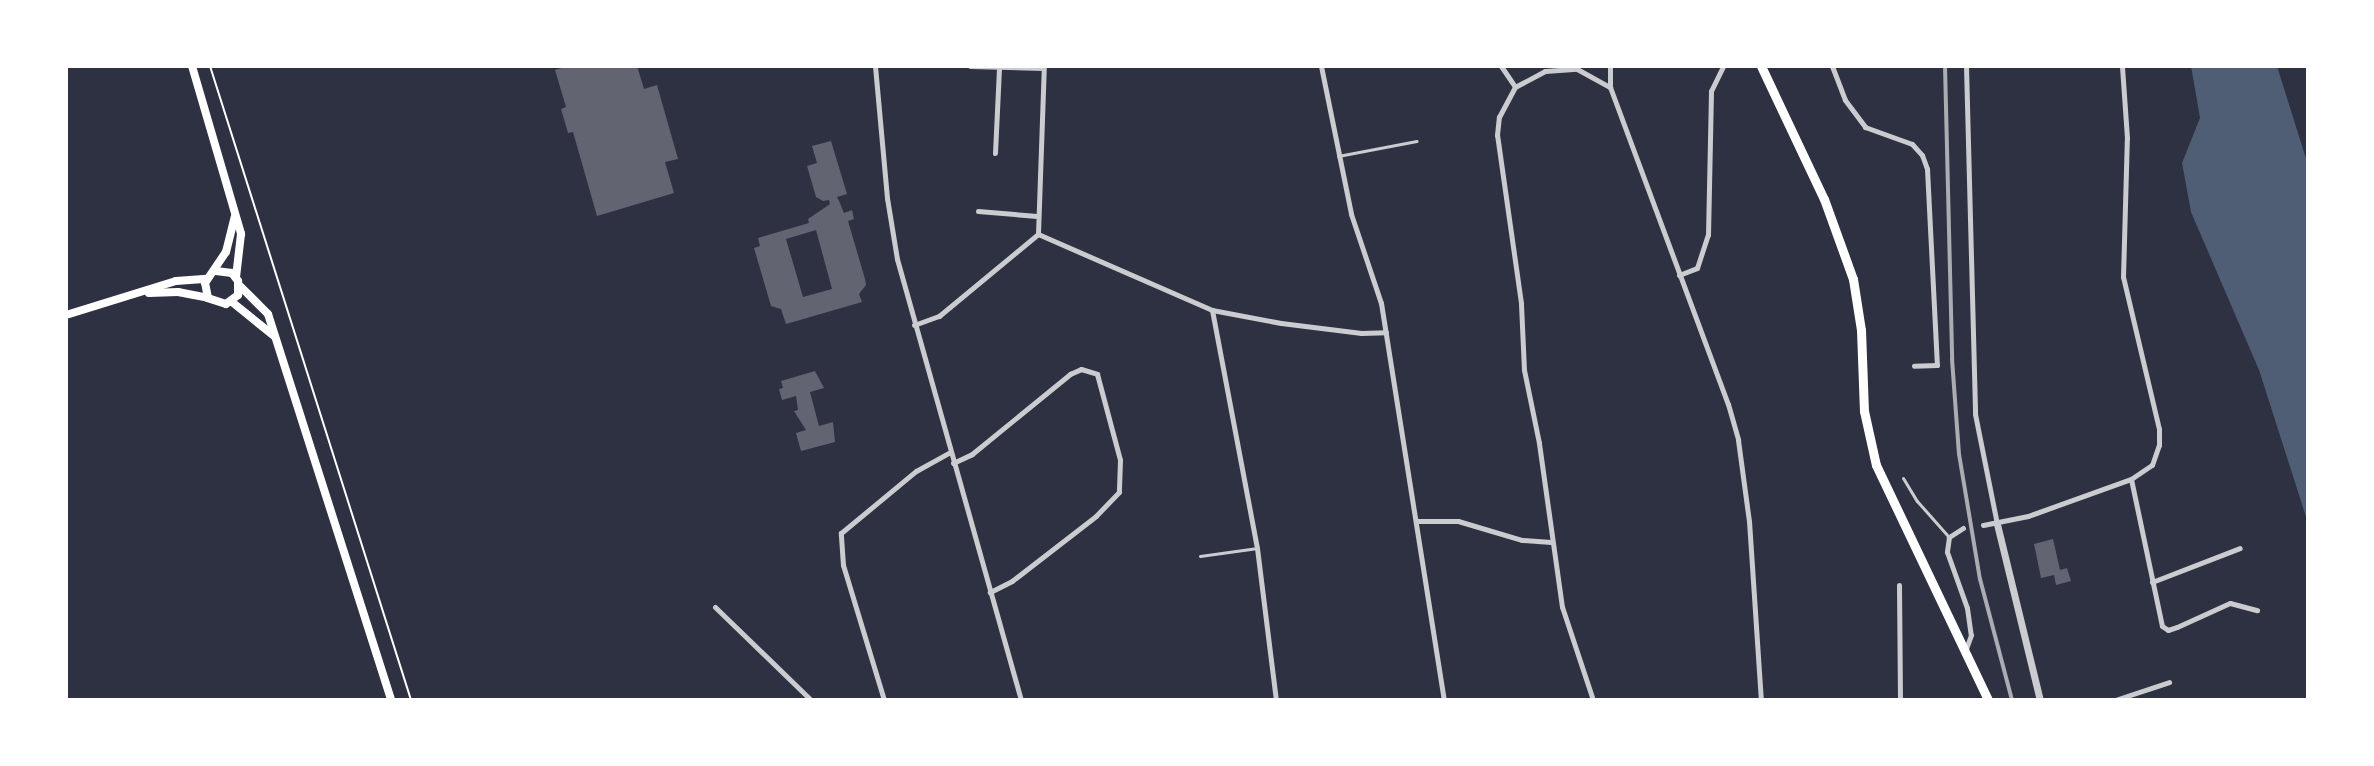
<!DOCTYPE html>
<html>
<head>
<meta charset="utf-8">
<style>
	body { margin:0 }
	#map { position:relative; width:2374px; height:766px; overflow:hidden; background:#2d3142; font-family:"Nunito Sans",sans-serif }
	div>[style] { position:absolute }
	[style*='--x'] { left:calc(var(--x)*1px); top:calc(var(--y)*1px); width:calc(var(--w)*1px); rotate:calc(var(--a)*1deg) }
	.water>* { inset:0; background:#4f5d75 }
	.building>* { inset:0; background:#626471 }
	.path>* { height:2px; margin:-1px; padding:0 1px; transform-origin:1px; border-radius:1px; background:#fff }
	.service>* { height:3px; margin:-1.5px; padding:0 1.5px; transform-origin:1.5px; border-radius:1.5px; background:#caccd0 }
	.minor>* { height:5px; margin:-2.5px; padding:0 2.5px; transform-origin:2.5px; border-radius:2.5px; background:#caccd0 }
	.tertiary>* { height:7px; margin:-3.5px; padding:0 3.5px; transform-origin:3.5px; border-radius:3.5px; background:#caccd0 }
	.secondary>* { height:8px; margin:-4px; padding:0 4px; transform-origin:4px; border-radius:4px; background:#fff }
	.primary>* { height:9px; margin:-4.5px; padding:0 4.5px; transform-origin:4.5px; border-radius:4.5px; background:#fff }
	.rail>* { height:4px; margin:-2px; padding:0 2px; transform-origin:2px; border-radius:2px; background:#abadb3 }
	span { translate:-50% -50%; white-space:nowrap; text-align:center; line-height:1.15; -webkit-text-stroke:7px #fff; paint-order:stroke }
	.frame { position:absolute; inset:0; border:68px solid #fff; pointer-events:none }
</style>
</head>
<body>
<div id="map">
	<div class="water">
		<i style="clip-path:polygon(2191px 66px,2277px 66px,2308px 165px,2308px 523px,2259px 370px,2191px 212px,2182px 163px,2200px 118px)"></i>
	</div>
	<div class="building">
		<i style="clip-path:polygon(568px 66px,637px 66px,644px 89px,657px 85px,678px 159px,665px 162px,674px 193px,597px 216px,573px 132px,568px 133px,561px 109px,566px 107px,555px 70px)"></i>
		<i style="clip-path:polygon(evenodd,831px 141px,847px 194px,837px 197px,839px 201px,844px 213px,852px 210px,854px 219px,848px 221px,865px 279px,866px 285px,859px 294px,862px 302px,786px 324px,781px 309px,771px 306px,754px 248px,760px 246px,758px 238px,809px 223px,808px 219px,830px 204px,829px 200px,823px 201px,816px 197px,807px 166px,817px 163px,812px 146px,831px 141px,816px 230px,832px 289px,803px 297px,786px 239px,816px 230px)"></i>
		<i style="clip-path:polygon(815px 371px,824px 388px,810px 392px,819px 426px,833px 422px,835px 442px,801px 451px,796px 433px,806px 430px,794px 411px,798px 410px,796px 396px,782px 400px,779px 389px,783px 388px,781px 381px)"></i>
		<i style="clip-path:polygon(2053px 539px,2060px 570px,2067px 568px,2071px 581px,2056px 585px,2054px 575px,2041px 578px,2034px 544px)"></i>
	</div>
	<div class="path">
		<i style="--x:210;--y:66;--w:665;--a:72.41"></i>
	</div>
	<div class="service">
		<i style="--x:1338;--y:156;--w:80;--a:-10.8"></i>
		<i style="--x:1903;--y:478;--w:27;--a:59"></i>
		<i style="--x:1917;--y:501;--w:48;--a:48.4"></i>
		<i style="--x:1200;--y:556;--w:58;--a:-8"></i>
	</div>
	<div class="minor">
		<i style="--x:875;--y:66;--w:133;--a:84.8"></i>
		<i style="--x:887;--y:198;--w:62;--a:80.7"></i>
		<i style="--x:897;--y:259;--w:458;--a:74.3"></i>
		<i style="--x:970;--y:66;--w:73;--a:1.6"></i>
		<i style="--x:1321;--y:66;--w:151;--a:78.5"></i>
		<i style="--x:1351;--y:214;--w:94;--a:71.4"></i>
		<i style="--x:1381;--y:303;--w:402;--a:81"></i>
		<i style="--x:1501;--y:66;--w:25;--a:56"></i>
		<i style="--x:1610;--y:66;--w:21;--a:90"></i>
		<i style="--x:1610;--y:87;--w:338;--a:69.6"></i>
		<i style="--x:1728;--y:404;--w:37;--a:74"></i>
		<i style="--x:1738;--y:440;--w:82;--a:82.3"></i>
		<i style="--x:1749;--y:521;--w:179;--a:86.2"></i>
		<i style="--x:1832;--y:66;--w:36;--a:69"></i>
		<i style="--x:1845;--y:100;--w:34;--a:53"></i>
		<i style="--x:1865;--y:127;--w:50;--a:19.9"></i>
		<i style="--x:1912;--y:144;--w:15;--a:48"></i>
		<i style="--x:1922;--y:155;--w:15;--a:70"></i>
		<i style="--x:1927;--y:169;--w:196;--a:87.1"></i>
		<i style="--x:1937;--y:365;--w:23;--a:178"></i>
		<i style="--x:1966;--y:66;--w:348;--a:88.5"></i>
		<i style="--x:1975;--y:414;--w:112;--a:78.7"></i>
		<i style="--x:995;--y:153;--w:86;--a:-87.3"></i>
		<i style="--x:978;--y:211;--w:59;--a:4.8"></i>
		<i style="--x:1038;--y:234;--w:168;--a:-88"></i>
		<i style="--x:1679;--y:275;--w:19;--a:-21"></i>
		<i style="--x:1697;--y:268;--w:35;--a:-72"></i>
		<i style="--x:1708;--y:235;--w:144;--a:-88.8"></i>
		<i style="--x:1711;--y:91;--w:28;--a:-64"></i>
		<i style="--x:1212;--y:310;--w:242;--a:79.3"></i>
		<i style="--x:1257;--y:548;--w:153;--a:82.9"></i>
		<i style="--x:914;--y:325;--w:27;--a:-20"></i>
		<i style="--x:939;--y:316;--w:129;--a:-39.6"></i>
		<i style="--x:1038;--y:234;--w:190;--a:23.6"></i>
		<i style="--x:1212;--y:310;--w:70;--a:10.7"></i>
		<i style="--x:1281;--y:323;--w:81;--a:7.1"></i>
		<i style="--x:1361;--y:333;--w:25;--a:-2"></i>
		<i style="--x:953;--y:463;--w:21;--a:-25"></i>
		<i style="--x:972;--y:454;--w:127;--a:-39.2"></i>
		<i style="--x:1070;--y:374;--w:12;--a:-24"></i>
		<i style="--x:1081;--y:369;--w:17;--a:17"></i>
		<i style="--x:1097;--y:374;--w:89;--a:75"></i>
		<i style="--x:1120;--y:460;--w:32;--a:92"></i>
		<i style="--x:1119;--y:492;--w:33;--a:134"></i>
		<i style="--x:1096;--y:516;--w:106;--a:142.3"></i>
		<i style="--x:1012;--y:581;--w:25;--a:153"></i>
		<i style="--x:2131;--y:479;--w:150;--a:78.1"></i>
		<i style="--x:2162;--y:626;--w:7;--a:34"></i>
		<i style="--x:2168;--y:630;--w:9;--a:-18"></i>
		<i style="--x:2177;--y:627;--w:58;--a:-24.4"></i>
		<i style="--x:2230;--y:603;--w:28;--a:15"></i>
		<i style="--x:1417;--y:521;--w:41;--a:0"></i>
		<i style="--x:1458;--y:521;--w:67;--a:16.5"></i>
		<i style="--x:1522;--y:540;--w:29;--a:4"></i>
		<i style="--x:1983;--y:525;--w:46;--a:-11.3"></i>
		<i style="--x:2028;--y:516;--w:109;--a:-19.8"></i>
		<i style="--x:2131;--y:479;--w:25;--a:-34"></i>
		<i style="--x:2152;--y:465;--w:21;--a:-71"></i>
		<i style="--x:2159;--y:445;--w:16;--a:-90"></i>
		<i style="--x:2159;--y:429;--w:156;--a:-103.3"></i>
		<i style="--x:2123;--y:277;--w:139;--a:-88.4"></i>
		<i style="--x:2127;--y:138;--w:72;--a:-94"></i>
		<i style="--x:1963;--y:528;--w:17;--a:147"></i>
		<i style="--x:1949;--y:537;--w:15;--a:98"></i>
		<i style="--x:1947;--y:552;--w:59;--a:70.3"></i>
		<i style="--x:1967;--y:608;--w:27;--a:82"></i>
		<i style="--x:1971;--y:635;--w:15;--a:110"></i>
		<i style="--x:2152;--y:582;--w:94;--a:-21.1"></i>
		<i style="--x:1899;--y:585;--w:115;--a:89.5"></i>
		<i style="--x:715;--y:607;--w:134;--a:44.1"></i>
		<i style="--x:884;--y:700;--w:141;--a:-106.9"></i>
		<i style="--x:843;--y:565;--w:32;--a:-94"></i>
		<i style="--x:841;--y:533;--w:97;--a:-39.6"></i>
		<i style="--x:916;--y:471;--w:39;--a:-29"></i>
		<i style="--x:1593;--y:700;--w:98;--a:-108.4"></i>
		<i style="--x:1562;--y:607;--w:166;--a:-98"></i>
		<i style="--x:1539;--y:443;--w:75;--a:-101.6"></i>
		<i style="--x:1524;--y:370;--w:67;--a:-92.6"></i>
		<i style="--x:1521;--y:303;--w:170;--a:-98.1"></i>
		<i style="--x:1497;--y:135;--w:18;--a:-84"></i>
		<i style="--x:1499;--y:117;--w:34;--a:-62"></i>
		<i style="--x:1515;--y:87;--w:34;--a:-28"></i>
		<i style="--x:1545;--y:71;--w:32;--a:-4"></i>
		<i style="--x:1577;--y:69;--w:38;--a:29"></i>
		<i style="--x:2115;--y:700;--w:57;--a:-18.4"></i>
	</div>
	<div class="tertiary">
		<i style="--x:1997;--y:524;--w:181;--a:76.3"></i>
	</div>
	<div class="secondary">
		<i style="--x:192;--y:66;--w:175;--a:73.7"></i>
		<i style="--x:241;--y:234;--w:43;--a:96.6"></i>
		<i style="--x:216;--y:271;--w:16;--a:7"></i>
		<i style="--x:232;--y:273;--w:10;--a:53"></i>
		<i style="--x:238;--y:281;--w:14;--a:90"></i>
		<i style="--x:238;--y:295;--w:15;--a:143"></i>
		<i style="--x:226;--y:304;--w:19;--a:-162"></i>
		<i style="--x:208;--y:298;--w:15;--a:-101"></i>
		<i style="--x:205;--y:283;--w:37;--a:-56"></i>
		<i style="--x:226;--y:252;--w:36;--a:-76"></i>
		<i style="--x:239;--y:285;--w:41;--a:45"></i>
		<i style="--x:268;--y:314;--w:405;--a:72.3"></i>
		<i style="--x:149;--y:293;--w:29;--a:-2"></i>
		<i style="--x:178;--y:292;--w:31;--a:11"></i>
		<i style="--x:232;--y:302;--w:54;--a:39"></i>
		<i style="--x:66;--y:315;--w:115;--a:-17.2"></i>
		<i style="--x:176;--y:281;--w:31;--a:-4"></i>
	</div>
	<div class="primary">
		<i style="--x:1761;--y:66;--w:147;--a:64.7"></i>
		<i style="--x:1824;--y:199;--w:85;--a:70.1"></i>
		<i style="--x:1853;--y:279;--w:52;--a:81.1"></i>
		<i style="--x:1861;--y:330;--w:81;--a:87.9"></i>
		<i style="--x:1864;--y:411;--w:55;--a:77.5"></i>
		<i style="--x:1876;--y:465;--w:260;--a:64.5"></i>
	</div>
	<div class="rail">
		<i style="--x:1945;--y:66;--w:293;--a:88.6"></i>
		<i style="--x:1952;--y:359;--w:95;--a:85.8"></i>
		<i style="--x:1959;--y:454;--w:127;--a:80.5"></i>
		<i style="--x:1980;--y:579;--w:125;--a:75.2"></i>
	</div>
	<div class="frame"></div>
</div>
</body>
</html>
